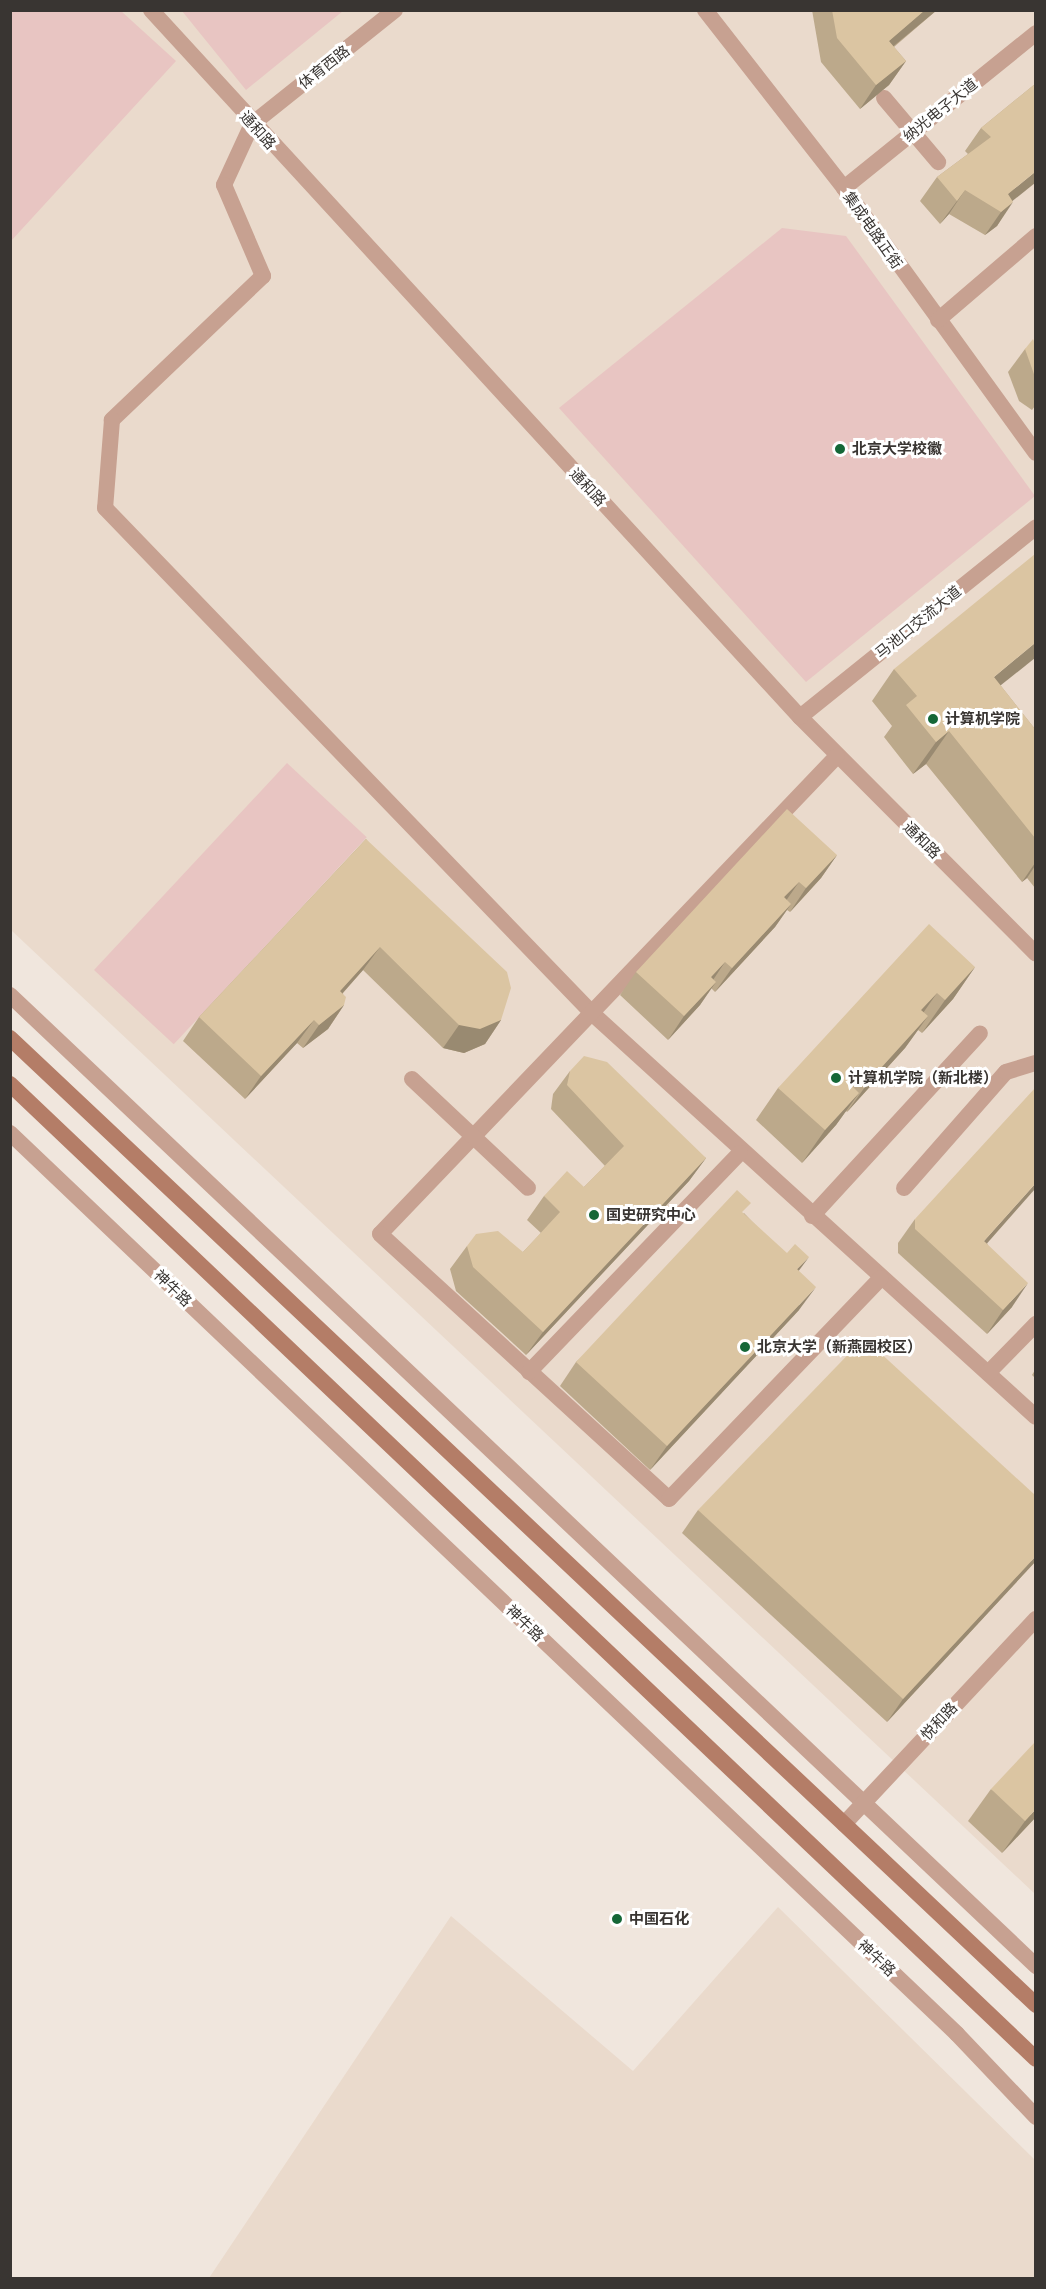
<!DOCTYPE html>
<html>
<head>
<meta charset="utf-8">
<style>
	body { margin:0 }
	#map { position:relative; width:1046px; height:2289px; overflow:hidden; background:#f0e6dd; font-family:"PT Sans Narrow","Noto Sans SC",sans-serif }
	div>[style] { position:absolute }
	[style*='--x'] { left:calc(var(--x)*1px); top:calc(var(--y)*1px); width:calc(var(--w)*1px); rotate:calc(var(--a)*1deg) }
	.built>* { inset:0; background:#eadacc }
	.green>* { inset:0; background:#e8c5c2; transform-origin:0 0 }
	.minor>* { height:16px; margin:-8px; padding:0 8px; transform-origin:8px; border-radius:8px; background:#c7a191 }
	.secondary>* { height:16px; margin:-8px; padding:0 8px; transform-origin:8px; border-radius:8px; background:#b47d67 }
	.wall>* { inset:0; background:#bca98b }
	.shaded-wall>* { inset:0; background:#998a71 }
	.building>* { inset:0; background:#dbc5a2 }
	.dots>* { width:16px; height:16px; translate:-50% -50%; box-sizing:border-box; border:3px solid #fff; border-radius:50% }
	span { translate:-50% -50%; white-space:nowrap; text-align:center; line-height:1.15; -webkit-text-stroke:6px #fff; paint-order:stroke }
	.street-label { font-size:15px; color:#393532 }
	.poi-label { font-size:15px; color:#393532; font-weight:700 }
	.left { translate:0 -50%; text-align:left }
	.frame { position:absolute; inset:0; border:12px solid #393532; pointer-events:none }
</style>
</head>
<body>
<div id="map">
	<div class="built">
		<i style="clip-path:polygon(10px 11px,1035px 11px,1035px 1894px,11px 930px)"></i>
		<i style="clip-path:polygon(778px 1907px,1035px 2160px,1035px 2278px,209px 2278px,451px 1916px,633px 2071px)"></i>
	</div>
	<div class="green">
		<i style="clip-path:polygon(11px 10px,121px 11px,176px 61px,11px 241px)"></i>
		<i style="clip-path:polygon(182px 11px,343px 11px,246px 90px)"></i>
		<i style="clip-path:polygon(782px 228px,846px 236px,1035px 496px,806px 682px,559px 408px)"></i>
		<i style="left:287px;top:763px;width:109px;height:283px;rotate:43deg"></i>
	</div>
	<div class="minor">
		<i style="--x:151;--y:10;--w:960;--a:47.45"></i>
		<i style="--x:800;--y:717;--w:334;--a:45.1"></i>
		<i style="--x:395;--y:10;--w:183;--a:141.4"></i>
		<i style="--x:252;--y:124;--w:67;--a:114.7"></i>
		<i style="--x:224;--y:185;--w:99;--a:66.8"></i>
		<i style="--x:263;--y:276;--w:209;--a:136.4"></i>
		<i style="--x:112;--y:420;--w:88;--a:94.5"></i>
		<i style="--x:105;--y:508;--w:704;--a:46.04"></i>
		<i style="--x:594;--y:1015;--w:597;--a:42.29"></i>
		<i style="--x:705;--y:10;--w:226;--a:52"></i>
		<i style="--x:844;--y:188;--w:327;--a:54.1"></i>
		<i style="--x:884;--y:98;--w:84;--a:49.8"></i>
		<i style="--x:844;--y:188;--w:247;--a:-38.9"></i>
		<i style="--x:938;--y:320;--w:129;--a:-40.6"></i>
		<i style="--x:800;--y:717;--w:303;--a:-38.8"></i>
		<i style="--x:837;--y:756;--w:661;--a:133.71"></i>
		<i style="--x:380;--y:1234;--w:392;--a:42.5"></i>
		<i style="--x:669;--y:1499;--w:306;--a:-46.2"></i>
		<i style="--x:10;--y:995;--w:1413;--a:43.42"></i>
		<i style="--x:412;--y:1079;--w:159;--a:43.2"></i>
		<i style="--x:10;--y:1133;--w:1307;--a:43.57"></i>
		<i style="--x:957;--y:2034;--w:115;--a:46.4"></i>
		<i style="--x:904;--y:1188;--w:154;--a:-48.7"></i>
		<i style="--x:1006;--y:1072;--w:31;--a:-17"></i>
		<i style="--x:812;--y:1216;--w:248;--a:-47.4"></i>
		<i style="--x:529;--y:1372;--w:304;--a:-46.1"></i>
		<i style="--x:988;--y:1373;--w:69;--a:-45.6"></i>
		<i style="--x:844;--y:1824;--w:281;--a:-46.9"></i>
	</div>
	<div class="secondary">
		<i style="--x:10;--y:1038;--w:1410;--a:43.3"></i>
		<i style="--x:10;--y:1084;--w:1415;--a:43.54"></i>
	</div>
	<div class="wall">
		<i style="clip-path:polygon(812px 10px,937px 10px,894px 47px,906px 61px,889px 85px,860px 109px,821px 62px)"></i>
		<i style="clip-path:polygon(1035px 84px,1012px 201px,997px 226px,985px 235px,949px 214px,940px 224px,920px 201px,937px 177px,968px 154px,965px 151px,981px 128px)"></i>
		<i style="clip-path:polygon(1035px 343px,1035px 406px,1032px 410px,1019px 401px,1008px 372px,1025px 349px)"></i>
		<i style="clip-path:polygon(894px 669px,1001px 686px,1035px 729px,1035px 888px,1027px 878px,1022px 882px,926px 764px,913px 774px,884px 737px,892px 726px,872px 701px)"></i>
		<i style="clip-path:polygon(366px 839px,501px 1020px,485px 1044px,464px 1053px,443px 1048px,363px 970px,343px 993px,344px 1005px,328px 1029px,303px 1048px,297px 1043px,245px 1099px,183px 1041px,199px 1017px)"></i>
		<i style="clip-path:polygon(837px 855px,821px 878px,790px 912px,787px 910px,775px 927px,715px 992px,711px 988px,700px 1005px,668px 1040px,620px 995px,636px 972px)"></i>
		<i style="clip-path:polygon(975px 967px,953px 999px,922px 1033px,918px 1030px,905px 1048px,847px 1112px,846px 1111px,836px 1125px,802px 1163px,756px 1120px,778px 1088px)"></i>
		<i style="clip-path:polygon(570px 1071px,706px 1158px,689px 1181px,526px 1355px,456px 1291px,450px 1269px,467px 1246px,523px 1252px,541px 1233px,527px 1220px,544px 1196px,584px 1187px,605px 1166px,551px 1109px,553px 1094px)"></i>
		<i style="clip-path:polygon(744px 1213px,799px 1271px,799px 1310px,650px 1470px,560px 1386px,576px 1362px)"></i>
		<i style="clip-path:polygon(915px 1219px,987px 1243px,1012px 1307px,987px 1334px,898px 1253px,898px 1243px)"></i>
		<i style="clip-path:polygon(1035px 1370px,1035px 1378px,1032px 1375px)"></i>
		<i style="clip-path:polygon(698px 1510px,1035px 1562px,887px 1722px,682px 1533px)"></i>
		<i style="clip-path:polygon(991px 1789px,1035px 1818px,1002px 1853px,968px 1821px)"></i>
	</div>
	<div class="shaded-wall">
		<i style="clip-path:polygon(925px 10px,937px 10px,872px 64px,889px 41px)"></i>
		<i style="clip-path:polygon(906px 61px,889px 85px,860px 109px,876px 85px)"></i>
		<i style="clip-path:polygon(1035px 172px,1035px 183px,1000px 211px,1008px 194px)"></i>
		<i style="clip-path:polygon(965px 190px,949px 214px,940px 224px,957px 201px)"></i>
		<i style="clip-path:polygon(1013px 202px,997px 226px,985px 235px,1001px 212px)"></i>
		<i style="clip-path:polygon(1035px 643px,1035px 658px,971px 709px,994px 677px)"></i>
		<i style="clip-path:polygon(949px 731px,926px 764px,913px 774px,936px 742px)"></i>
		<i style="clip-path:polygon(837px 855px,821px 878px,790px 912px,806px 888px)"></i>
		<i style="clip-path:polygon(1035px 863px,1035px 866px,1027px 878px,1022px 882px)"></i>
		<i style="clip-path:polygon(799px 882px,783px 905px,784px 897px)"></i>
		<i style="clip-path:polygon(791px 904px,775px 927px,715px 992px,732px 968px)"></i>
		<i style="clip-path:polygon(380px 947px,363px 970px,324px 1014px,340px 991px)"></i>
		<i style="clip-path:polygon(725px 962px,709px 986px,711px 977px)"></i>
		<i style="clip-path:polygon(975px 967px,953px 999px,922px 1033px,945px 1000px)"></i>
		<i style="clip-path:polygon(716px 982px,700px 1005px,668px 1040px,684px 1016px)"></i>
		<i style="clip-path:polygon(937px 993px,914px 1026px,921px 1010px)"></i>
		<i style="clip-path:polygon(344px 1005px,328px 1029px,303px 1048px,319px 1025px)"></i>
		<i style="clip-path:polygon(928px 1016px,905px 1048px,847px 1112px,870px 1080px)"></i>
		<i style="clip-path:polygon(314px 1020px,297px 1043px,245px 1099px,261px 1076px)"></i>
		<i style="clip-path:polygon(501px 1020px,485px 1044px,464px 1053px,443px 1048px,459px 1025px)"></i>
		<i style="clip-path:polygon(859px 1093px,836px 1125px,802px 1163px,825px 1130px)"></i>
		<i style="clip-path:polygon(706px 1158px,689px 1181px,526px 1355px,543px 1332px)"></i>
		<i style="clip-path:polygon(1035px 1184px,1035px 1189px,968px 1265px,984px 1241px)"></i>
		<i style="clip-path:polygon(809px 1257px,792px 1280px,797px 1269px)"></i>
		<i style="clip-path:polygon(1028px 1283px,1012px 1307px,987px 1334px,1003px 1310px)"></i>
		<i style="clip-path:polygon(816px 1287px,799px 1310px,650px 1470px,667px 1446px)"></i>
		<i style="clip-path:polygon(1035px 1557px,1035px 1562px,887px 1722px,903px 1699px)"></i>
		<i style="clip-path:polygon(1035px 1810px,1035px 1818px,1002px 1853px,1025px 1821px)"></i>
	</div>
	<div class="building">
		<i style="clip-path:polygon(832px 10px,925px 10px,889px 41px,906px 61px,876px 85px,837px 38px)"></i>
		<i style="clip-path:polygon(1035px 84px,1035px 172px,1008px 194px,1013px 202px,1001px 212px,965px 190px,957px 201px,937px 177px,991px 137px,981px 128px)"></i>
		<i style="clip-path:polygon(1033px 339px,1035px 343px,1035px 377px,1025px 349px)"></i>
		<i style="clip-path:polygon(1035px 554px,1035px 643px,994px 677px,1035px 729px,1035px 838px,949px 731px,936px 742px,906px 705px,917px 696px,894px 669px)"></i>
		<i style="clip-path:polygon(787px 809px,837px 855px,806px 888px,799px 882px,784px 897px,791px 904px,732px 968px,725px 962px,711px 977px,716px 982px,684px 1016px,636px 972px)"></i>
		<i style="clip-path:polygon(366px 839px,507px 972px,511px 988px,501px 1020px,480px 1029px,459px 1025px,380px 947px,340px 991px,346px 997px,344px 1005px,319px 1025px,314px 1020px,261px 1076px,199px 1017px)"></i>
		<i style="clip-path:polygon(929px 924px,975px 967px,945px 1000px,937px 993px,921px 1010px,928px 1016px,870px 1080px,864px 1075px,853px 1087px,859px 1093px,825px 1130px,778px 1088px)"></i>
		<i style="clip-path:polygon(584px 1056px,607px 1062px,706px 1158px,543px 1332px,473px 1267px,467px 1246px,476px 1234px,498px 1231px,523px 1252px,560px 1212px,544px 1196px,567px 1171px,584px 1187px,624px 1146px,567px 1085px,570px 1071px)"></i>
		<i style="clip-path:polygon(1035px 1088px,1035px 1184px,984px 1241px,1028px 1283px,1003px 1310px,915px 1229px,915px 1219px)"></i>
		<i style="clip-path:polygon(737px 1190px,751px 1203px,742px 1212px,787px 1253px,795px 1244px,809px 1257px,797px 1269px,816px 1287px,667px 1446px,576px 1362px)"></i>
		<i style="clip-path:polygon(864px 1338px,1035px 1495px,1035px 1557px,903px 1699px,698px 1510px)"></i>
		<i style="clip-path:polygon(1035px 1742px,1035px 1810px,1025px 1821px,991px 1789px)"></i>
	</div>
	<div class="dots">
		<i style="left:840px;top:449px;background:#156737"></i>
		<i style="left:933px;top:719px;background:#156737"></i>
		<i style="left:836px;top:1078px;background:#156737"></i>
		<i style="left:594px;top:1215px;background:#156737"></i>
		<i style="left:745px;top:1347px;background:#156737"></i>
		<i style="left:617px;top:1919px;background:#156737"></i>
	</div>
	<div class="street-label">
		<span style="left:324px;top:67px;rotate:-38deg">体育西路</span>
		<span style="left:940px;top:110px;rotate:-39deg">纳光电子大道</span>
		<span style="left:258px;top:130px;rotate:48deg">通和路</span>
		<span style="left:873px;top:230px;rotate:55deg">集成电路正街</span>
		<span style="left:588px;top:487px;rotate:47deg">通和路</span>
		<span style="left:918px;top:622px;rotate:-39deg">马池口交流大道</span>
		<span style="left:922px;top:840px;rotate:45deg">通和路</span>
		<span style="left:173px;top:1288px;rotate:44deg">神牛路</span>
		<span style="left:525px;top:1623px;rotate:44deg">神牛路</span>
		<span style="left:939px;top:1721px;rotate:-47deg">悦和路</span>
		<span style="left:877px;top:1958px;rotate:43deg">神牛路</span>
	</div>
	<div class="poi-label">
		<span class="left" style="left:852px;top:449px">北京大学校徽</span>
		<span class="left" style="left:945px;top:719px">计算机学院</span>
		<span class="left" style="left:848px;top:1078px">计算机学院（新北楼）</span>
		<span class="left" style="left:606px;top:1215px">国史研究中心</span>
		<span class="left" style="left:757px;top:1347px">北京大学（新燕园校区）</span>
		<span class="left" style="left:629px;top:1919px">中国石化</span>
	</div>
	<div class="frame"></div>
</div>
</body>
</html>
